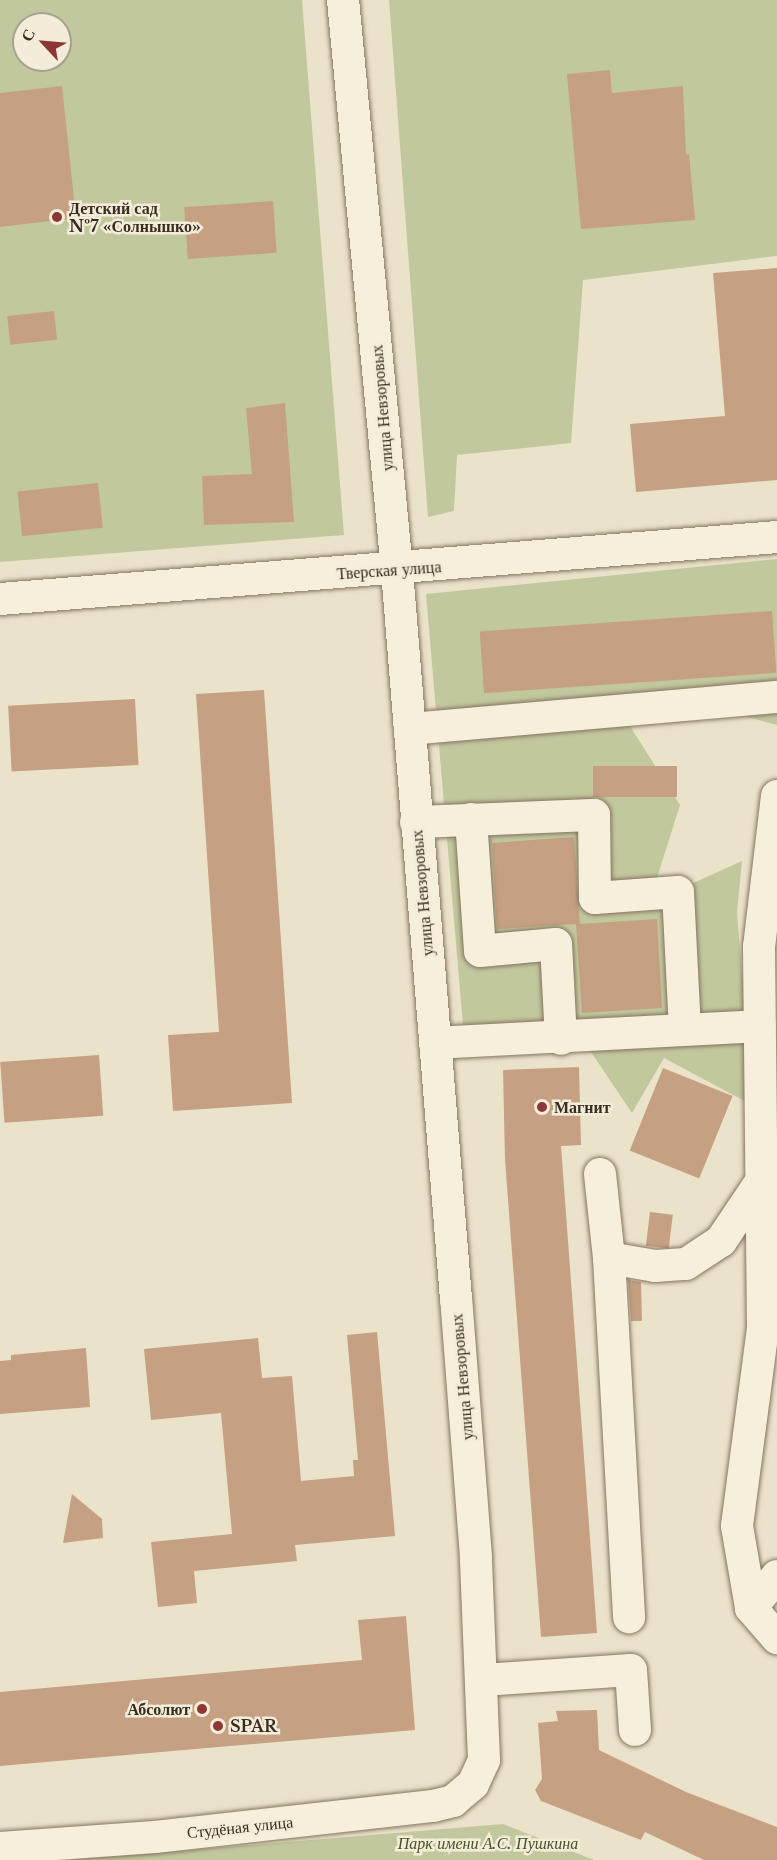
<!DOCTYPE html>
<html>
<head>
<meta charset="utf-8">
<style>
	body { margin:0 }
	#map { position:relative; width:777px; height:1860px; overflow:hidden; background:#ebe2ca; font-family:"Libre Baskerville",serif }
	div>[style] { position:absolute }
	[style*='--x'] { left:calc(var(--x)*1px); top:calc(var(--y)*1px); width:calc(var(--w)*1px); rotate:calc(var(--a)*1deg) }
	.green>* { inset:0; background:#c2c89e }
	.building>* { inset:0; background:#c5a083; transform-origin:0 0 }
	.roads { filter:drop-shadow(0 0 2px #867560) drop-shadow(0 0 2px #867560) }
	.street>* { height:32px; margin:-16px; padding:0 16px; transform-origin:16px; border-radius:16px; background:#f6efdc }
	.dots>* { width:16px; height:16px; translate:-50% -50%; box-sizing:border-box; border:3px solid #f3ecd8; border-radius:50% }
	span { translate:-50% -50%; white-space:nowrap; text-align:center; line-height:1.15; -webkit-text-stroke:5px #f3ecd8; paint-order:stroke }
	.poi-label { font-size:16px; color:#382d22; font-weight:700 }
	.left { translate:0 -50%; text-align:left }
	.right { translate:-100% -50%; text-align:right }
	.street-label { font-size:16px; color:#382d22 }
	.park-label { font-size:16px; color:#47522a; font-style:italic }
	.north { position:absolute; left:12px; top:12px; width:60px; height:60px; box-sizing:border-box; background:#f3ecd8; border:2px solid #a8a08f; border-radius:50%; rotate:296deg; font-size:16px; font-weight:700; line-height:24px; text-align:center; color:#382d22 }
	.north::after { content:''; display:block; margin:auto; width:21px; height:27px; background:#8f3635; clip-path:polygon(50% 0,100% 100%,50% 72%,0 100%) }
</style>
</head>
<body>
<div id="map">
	<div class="green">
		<i style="clip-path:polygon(evenodd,0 0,302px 0,344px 535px,0 562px,0 0,24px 24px,60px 24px,60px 60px,24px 60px,24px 24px)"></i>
		<i style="clip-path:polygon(389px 0,777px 0,777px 256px,583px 280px,571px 443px,457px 455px,454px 511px,428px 517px)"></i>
		<i style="clip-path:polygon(777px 559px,777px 725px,737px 714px,628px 723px,680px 805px,656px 881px,691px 884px,742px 861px,737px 912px,752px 1105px,664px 1058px,632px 1113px,587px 1046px,463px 1025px,426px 594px)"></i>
		<i style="clip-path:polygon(503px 1824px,594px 1860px,69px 1860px)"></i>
	</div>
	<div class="building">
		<i style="clip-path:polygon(610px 70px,612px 93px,683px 86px,686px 155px,689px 154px,695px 220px,581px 229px,567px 74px)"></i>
		<i style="clip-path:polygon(62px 86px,76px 218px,0 227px,0 93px)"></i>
		<i style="left:273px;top:201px;width:52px;height:89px;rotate:86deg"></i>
		<i style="clip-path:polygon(777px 268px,777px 480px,636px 492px,630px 424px,725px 416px,713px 273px)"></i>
		<i style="left:54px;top:311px;width:29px;height:47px;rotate:84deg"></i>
		<i style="clip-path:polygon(285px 403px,294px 522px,204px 525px,202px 476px,252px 474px,246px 408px)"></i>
		<i style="left:98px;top:483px;width:45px;height:81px;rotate:84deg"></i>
		<i style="left:772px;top:611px;width:62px;height:293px;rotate:86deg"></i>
		<i style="clip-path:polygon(264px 690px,292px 1103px,173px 1111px,168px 1035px,219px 1032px,196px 694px)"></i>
		<i style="left:135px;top:699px;width:66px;height:127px;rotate:87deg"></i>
		<i style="left:593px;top:766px;width:84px;height:31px"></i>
		<i style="clip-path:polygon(574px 837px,580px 924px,657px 919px,662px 1008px,582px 1013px,576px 924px,497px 929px,492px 843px)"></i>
		<i style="left:99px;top:1055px;width:61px;height:99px;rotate:86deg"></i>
		<i style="clip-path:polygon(579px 1067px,581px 1145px,561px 1146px,597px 1633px,541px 1637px,505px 1160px,503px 1070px)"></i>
		<i style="left:663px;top:1068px;width:75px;height:89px;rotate:22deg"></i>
		<i style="left:650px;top:1212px;width:23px;height:34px;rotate:7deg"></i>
		<i style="clip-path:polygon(628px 1280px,641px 1282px,642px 1321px,631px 1321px)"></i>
		<i style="clip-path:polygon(377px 1332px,395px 1536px,295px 1545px,297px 1561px,194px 1571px,197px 1603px,158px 1607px,151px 1542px,232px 1534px,221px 1413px,151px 1420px,144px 1349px,258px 1338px,262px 1378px,292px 1376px,301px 1481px,354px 1476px,353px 1460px,358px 1460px,347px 1335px)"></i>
		<i style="clip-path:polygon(86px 1348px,90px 1407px,0 1414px,0 1361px,11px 1360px,11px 1355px)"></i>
		<i style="clip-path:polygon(72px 1494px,102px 1519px,103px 1538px,63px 1543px)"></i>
		<i style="clip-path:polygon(406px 1616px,415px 1730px,0 1766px,0 1692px,362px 1660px,358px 1620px)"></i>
		<i style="clip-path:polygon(597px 1710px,599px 1750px,686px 1792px,777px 1827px,777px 1860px,704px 1860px,645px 1832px,641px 1840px,541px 1801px,535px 1790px,542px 1779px,538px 1723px,558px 1721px,556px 1711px)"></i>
	</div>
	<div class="roads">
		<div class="street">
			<i style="--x:0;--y:599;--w:779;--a:-4.56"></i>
			<i style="--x:410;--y:729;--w:368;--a:-5"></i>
			<i style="--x:777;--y:796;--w:152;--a:96.8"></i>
			<i style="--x:759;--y:947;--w:381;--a:89.4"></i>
			<i style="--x:763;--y:1328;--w:200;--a:97.5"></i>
			<i style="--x:737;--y:1526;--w:83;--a:80.3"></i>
			<i style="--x:751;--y:1608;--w:40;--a:49"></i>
			<i style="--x:471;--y:819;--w:132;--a:86.1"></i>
			<i style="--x:480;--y:951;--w:76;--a:-5.3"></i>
			<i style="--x:556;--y:944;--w:95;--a:87"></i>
			<i style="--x:416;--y:822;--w:178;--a:-2.3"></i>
			<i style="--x:594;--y:815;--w:83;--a:89.3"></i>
			<i style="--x:595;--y:898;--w:83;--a:-4.1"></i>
			<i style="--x:678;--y:892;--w:137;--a:87.1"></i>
			<i style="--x:435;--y:1043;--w:325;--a:-3"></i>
			<i style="--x:600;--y:1174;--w:84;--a:83.9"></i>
			<i style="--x:609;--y:1258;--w:360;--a:86.8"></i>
			<i style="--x:609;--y:1258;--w:47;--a:9.9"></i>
			<i style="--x:655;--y:1266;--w:31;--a:-4"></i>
			<i style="--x:686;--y:1264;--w:42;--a:-33.3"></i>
			<i style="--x:721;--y:1241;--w:73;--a:-56.1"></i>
			<i style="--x:751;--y:1608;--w:41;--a:-50.9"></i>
			<i style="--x:483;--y:1680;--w:148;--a:-3.9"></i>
			<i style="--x:631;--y:1670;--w:60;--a:86.2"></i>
			<i style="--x:0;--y:1848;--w:155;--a:-4.1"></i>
			<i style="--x:155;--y:1837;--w:280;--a:-6.4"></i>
			<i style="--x:433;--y:1806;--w:21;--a:-14"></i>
			<i style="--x:453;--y:1801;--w:26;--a:-40"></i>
			<i style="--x:473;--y:1784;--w:26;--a:-65"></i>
			<i style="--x:484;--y:1760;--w:203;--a:-92.3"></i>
			<i style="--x:476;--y:1557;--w:259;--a:-94.4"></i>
			<i style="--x:456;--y:1299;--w:731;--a:-94.63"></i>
			<i style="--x:397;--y:570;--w:573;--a:-95.41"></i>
		</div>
	</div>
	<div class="dots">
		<i style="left:57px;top:217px;background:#8f3635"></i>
		<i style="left:542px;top:1107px;background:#8f3635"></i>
		<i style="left:202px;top:1709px;background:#8f3635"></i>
		<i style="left:218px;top:1726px;background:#8f3635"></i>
	</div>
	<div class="poi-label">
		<span class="left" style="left:69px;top:217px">Детский сад<br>№7 «Солнышко»</span>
		<span class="left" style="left:554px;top:1107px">Магнит</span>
		<span class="right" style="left:190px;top:1709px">Абсолют</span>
		<span class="left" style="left:230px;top:1726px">SPAR</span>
	</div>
	<div class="street-label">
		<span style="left:382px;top:408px;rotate:-95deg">улица Невзоровых</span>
		<span style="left:389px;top:570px;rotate:-4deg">Тверская улица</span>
		<span style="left:422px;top:893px;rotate:-95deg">улица Невзоровых</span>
		<span style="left:462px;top:1377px;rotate:-95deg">улица Невзоровых</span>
		<span style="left:240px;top:1827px;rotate:-6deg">Студёная улица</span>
	</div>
	<div class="park-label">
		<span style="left:488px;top:1843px">Парк имени А.С. Пушкина</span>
	</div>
	<div class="north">С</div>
</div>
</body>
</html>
